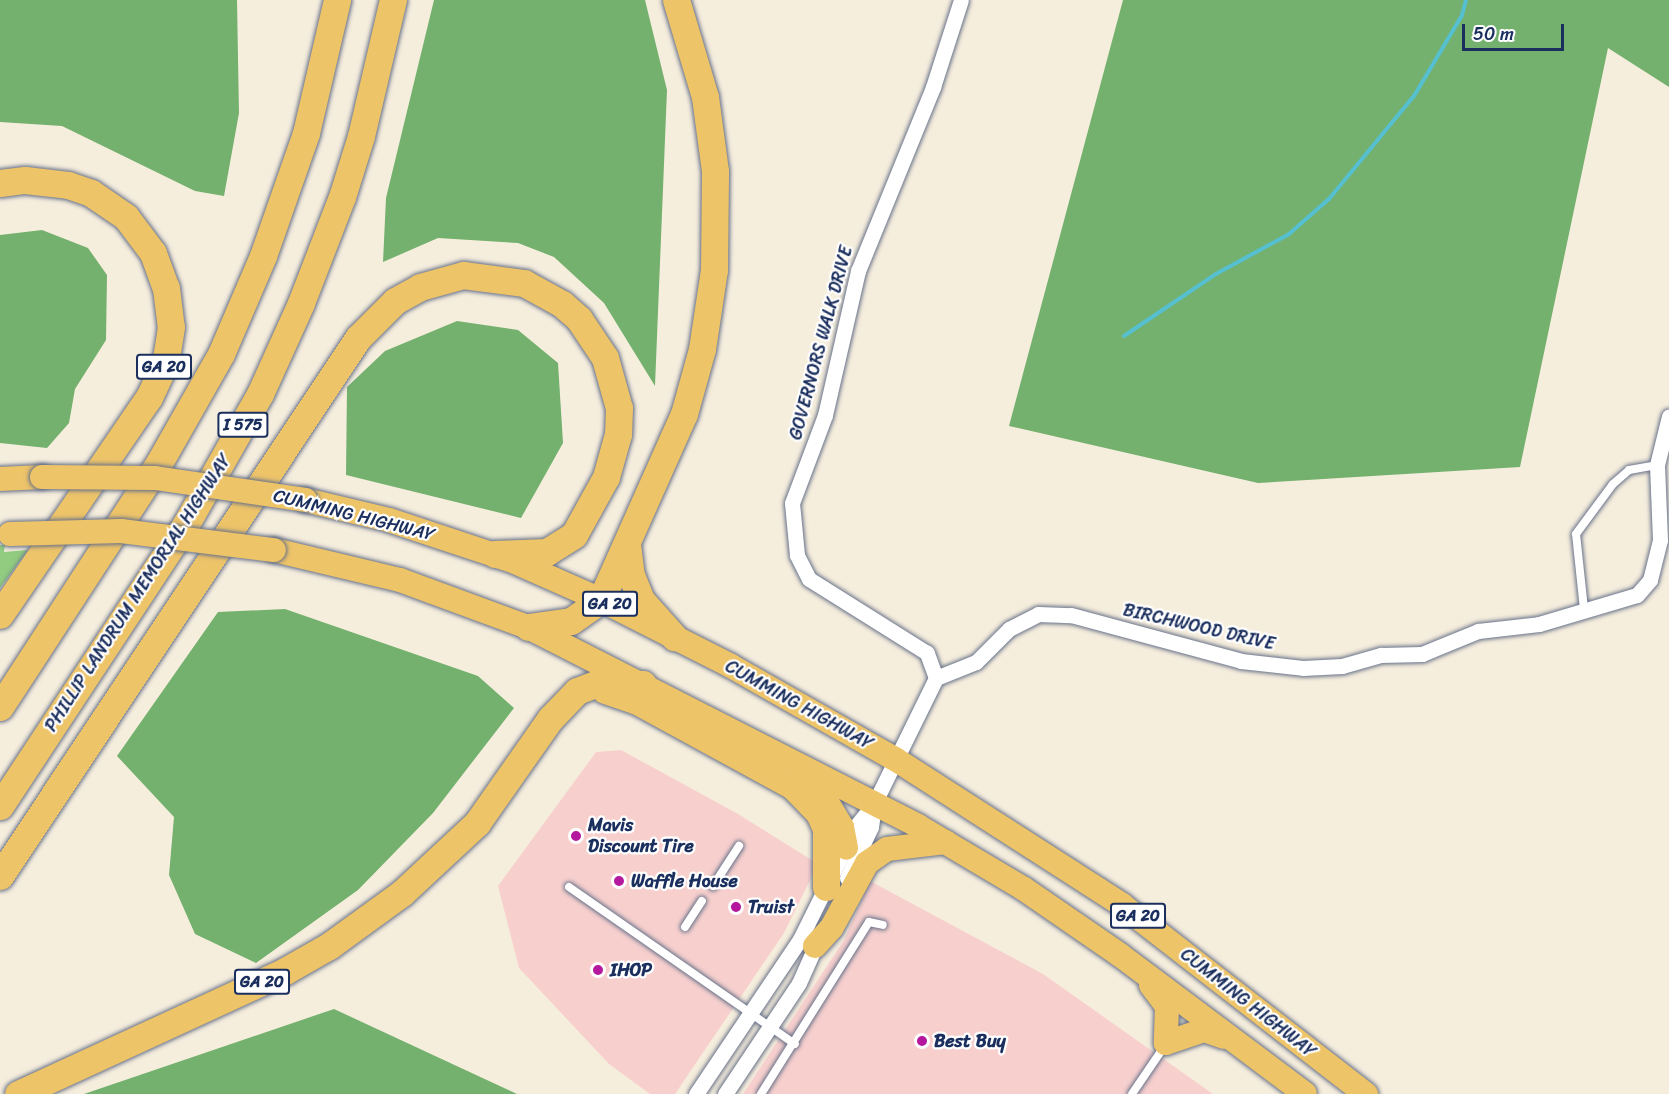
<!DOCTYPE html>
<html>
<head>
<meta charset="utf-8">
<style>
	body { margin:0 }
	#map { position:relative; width:1669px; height:1094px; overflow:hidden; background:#f6eedd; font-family:Sriracha,sans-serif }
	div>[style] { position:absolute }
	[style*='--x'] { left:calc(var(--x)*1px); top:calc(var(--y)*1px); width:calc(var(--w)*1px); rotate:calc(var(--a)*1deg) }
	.built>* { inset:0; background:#f7d0ce }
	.green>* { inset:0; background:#91cc80 }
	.forest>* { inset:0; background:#74b06e }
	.stream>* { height:4px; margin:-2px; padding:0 2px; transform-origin:2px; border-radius:2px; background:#56c0d1 }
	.roads { filter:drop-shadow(0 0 2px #68728a) drop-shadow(0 0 2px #68728a) }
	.service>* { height:8px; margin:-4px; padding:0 4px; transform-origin:4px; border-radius:4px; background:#fff }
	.minor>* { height:15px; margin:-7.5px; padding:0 7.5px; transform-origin:7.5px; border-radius:7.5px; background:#fff }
	.primary>* { height:24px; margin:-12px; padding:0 12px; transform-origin:12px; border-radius:12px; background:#eec469 }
	.motorway>* { height:27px; margin:-13.5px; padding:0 13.5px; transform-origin:13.5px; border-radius:13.5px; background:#eec469 }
	.bridges { filter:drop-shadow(0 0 2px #68728a) drop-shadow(0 0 2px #68728a) }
	.primary-bridge>* { height:24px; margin:-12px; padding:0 12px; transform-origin:12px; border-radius:12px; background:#eec469 }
	.dots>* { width:16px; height:16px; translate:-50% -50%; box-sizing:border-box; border:3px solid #fff; border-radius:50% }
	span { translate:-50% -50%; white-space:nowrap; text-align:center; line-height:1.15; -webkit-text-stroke:4.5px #fff; paint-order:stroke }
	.shield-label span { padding:2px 4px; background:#fff; border:2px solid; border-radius:4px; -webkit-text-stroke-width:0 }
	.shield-label { font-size:16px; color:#1b2f5e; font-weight:700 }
	.street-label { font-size:18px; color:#1b2f5e }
	.poi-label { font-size:18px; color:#1b2f5e; font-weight:700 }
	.left { translate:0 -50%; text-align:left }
	.scale { position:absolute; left:1462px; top:24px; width:102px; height:27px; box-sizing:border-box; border:3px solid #1b2f5e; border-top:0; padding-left:8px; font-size:18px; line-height:21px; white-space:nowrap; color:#1b2f5e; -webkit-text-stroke:4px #fff; paint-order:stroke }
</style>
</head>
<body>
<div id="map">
	<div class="built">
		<i style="clip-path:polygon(621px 750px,738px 814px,818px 864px,784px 933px,675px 1094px,650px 1094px,609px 1064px,519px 968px,498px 886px,596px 752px)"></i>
		<i style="clip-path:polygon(870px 881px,1043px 974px,1213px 1094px,743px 1094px,844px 940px)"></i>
	</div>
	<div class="green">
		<i style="clip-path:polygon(0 545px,5px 545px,4px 552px,28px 550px,0 588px)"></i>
	</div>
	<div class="forest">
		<i style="clip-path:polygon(0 0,237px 0,239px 113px,224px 196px,195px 191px,62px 126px,0 122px)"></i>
		<i style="clip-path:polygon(434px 0,645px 0,667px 90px,655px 386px,604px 303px,554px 257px,518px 243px,438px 238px,383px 262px,386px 198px)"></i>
		<i style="clip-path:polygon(1123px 0,1669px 0,1669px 87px,1608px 48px,1520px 467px,1258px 483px,1009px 426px)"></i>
		<i style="clip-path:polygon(42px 230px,88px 248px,107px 275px,106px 340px,75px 389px,69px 423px,47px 448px,0 443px,0 235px)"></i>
		<i style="clip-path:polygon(457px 321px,518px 330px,558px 363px,563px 443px,521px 518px,346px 475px,347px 387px,385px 351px)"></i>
		<i style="clip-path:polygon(285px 609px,478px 676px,514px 708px,433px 813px,358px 890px,256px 963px,195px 934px,169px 875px,174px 817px,117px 756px,218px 612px)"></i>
		<i style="clip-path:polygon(334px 1009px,517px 1094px,84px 1094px)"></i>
	</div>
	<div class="stream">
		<i style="--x:1124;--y:336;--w:111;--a:-34"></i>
		<i style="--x:1216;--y:274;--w:83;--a:-28.7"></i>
		<i style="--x:1289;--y:234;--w:53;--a:-41.2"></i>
		<i style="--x:1329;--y:199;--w:134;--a:-50.5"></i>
		<i style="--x:1414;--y:96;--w:94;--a:-59.3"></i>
		<i style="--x:1462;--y:15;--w:16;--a:-75"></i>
	</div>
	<div class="roads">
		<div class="service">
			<i style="--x:1584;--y:609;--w:75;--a:-96.1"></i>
			<i style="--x:1576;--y:534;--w:62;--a:-53.5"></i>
			<i style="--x:1613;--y:484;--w:21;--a:-41"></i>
			<i style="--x:1629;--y:470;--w:28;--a:-10"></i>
			<i style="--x:713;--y:886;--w:48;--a:-57"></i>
			<i style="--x:569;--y:887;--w:275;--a:34.8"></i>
			<i style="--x:685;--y:927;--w:31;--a:-57"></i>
			<i style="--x:761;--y:1094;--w:203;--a:-57.9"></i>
			<i style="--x:869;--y:922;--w:14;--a:12"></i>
			<i style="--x:1132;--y:1094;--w:57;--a:-55.8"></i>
		</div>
		<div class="minor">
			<i style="--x:936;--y:678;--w:43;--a:-21.8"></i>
			<i style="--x:976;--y:662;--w:47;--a:-45"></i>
			<i style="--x:1009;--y:629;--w:33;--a:-27"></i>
			<i style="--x:1038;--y:614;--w:33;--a:2"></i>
			<i style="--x:1071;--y:615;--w:176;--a:15.1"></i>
			<i style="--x:1241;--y:661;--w:62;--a:6.4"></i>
			<i style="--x:1303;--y:668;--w:39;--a:-3"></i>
			<i style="--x:1342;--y:666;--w:41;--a:-15.8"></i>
			<i style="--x:1381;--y:655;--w:41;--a:-1.4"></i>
			<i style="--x:1422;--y:654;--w:61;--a:-22.3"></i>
			<i style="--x:1478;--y:631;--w:61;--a:-6.5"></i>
			<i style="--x:1539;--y:624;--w:102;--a:-16.5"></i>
			<i style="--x:1637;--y:595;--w:20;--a:-49"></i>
			<i style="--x:1650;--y:580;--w:41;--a:-76"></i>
			<i style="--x:1660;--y:540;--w:75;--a:-92.3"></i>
			<i style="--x:1657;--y:465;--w:50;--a:-76.2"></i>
			<i style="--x:847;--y:878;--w:56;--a:-64.8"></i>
			<i style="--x:871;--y:827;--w:22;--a:-82"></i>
			<i style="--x:696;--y:1094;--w:187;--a:-56.1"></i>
			<i style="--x:800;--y:939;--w:126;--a:-63.6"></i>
			<i style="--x:856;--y:826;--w:28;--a:-51"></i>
			<i style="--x:874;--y:804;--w:140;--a:-63.8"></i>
			<i style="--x:936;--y:678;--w:27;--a:-110"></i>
			<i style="--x:927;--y:653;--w:139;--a:-147.9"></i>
			<i style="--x:809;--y:579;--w:27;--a:-117"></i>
			<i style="--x:797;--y:555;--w:52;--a:-95.5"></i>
			<i style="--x:792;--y:503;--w:94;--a:-69.4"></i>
			<i style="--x:825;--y:415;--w:148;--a:-77.1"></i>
			<i style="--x:858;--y:271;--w:199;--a:-67.8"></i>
			<i style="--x:933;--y:87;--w:91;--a:-72.2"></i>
			<i style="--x:725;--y:1094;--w:133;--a:-56.3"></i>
			<i style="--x:799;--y:983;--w:49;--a:-66"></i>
		</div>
		<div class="primary">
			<i style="--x:0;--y:479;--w:42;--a:-2.7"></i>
			<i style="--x:305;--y:500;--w:86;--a:13.4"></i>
			<i style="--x:389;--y:520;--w:133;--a:18.4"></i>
			<i style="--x:515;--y:562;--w:94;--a:23.8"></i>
			<i style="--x:601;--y:600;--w:146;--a:26.9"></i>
			<i style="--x:731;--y:666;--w:189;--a:29.6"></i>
			<i style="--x:895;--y:759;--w:270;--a:32.7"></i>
			<i style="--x:1122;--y:905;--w:309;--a:37.8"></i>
			<i style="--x:274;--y:550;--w:130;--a:13.4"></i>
			<i style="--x:400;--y:580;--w:136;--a:20.2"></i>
			<i style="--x:528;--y:627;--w:438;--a:27"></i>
			<i style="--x:918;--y:826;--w:123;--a:30.7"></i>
			<i style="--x:1024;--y:889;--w:116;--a:34.5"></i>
			<i style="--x:1120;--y:955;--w:231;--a:36.9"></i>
			<i style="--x:801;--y:772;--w:40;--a:49"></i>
			<i style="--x:827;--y:802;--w:29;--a:59"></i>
			<i style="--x:842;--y:827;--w:21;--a:79"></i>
			<i style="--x:815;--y:946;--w:25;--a:-48"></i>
			<i style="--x:832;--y:927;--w:73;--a:-61.3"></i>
			<i style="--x:867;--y:863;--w:24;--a:-35"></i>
			<i style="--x:887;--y:849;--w:59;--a:-6.8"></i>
			<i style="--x:1151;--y:985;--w:26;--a:53"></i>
			<i style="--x:1167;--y:1006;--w:37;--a:92"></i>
			<i style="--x:1166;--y:1043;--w:40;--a:-18.9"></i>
			<i style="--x:1204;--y:1030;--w:21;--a:19"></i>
		</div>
		<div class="motorway">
			<i style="--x:0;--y:183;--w:25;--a:-7"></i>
			<i style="--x:25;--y:180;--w:43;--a:6.6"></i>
			<i style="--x:68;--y:185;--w:24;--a:19"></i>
			<i style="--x:91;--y:193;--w:42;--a:34.4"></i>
			<i style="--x:126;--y:217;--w:45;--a:53.1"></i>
			<i style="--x:153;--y:253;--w:37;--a:70"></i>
			<i style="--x:166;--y:288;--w:39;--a:83"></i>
			<i style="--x:171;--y:327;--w:36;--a:99"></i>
			<i style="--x:165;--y:363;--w:38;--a:115"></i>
			<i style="--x:149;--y:397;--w:264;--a:124.4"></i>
			<i style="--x:627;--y:544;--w:31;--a:83"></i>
			<i style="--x:631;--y:575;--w:27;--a:68"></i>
			<i style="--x:641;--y:600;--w:50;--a:48.3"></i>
			<i style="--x:528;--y:627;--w:43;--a:-7.9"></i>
			<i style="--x:571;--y:621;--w:37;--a:-35"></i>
			<i style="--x:601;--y:600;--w:204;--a:-66"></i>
			<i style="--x:684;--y:414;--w:67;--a:-74.5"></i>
			<i style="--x:702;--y:349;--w:80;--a:-81.4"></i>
			<i style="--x:714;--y:270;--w:99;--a:-89.4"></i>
			<i style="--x:715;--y:171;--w:75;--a:-97.7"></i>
			<i style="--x:705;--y:97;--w:101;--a:-106.6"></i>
			<i style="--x:605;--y:690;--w:34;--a:19"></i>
			<i style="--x:637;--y:701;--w:178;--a:28.6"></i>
			<i style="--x:793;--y:786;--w:37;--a:46"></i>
			<i style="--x:819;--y:813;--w:17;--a:66"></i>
			<i style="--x:826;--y:829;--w:58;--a:90"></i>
			<i style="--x:0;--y:707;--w:291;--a:-56.9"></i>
			<i style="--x:159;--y:463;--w:125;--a:-60.4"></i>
			<i style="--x:221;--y:354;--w:107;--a:-66.8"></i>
			<i style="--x:263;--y:256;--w:130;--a:-70.7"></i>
			<i style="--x:306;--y:133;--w:137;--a:-76.9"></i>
			<i style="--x:0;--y:806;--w:338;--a:-56.6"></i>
			<i style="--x:186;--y:524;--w:150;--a:-60.4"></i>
			<i style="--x:260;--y:394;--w:100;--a:-65.7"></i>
			<i style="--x:301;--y:303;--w:114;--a:-68.9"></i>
			<i style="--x:342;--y:197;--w:64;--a:-72.7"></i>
			<i style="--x:361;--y:136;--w:140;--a:-76.8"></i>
			<i style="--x:0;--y:876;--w:646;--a:-56.36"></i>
			<i style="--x:358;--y:338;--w:52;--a:-45"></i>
			<i style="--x:395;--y:301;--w:29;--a:-29"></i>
			<i style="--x:420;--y:287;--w:45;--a:-15.6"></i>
			<i style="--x:463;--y:275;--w:62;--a:7.5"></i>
			<i style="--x:524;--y:283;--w:43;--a:28.9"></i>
			<i style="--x:562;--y:304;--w:23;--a:41"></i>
			<i style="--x:579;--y:319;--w:47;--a:56.3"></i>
			<i style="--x:605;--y:358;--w:52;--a:74.4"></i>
			<i style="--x:619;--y:408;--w:26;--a:92"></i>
			<i style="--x:618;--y:434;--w:45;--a:105.6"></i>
			<i style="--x:606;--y:477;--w:66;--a:118.9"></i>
			<i style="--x:574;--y:535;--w:32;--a:148"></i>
			<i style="--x:547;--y:552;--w:52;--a:177.8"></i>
			<i style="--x:18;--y:1094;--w:294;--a:-24.7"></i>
			<i style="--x:285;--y:971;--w:51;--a:-29.6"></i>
			<i style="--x:329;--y:946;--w:90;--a:-36"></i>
			<i style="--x:402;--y:893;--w:103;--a:-43"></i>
			<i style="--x:477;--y:823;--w:127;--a:-54.9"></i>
			<i style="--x:550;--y:719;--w:39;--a:-46"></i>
			<i style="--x:577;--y:691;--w:22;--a:-21"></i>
			<i style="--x:598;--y:683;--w:45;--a:1.3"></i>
		</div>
	</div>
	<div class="bridges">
		<div class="primary-bridge">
			<i style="--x:42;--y:477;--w:113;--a:0.5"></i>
			<i style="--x:155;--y:478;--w:152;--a:8.3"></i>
			<i style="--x:10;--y:534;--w:111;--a:-1.5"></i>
			<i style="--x:121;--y:531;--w:154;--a:7.1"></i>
		</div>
	</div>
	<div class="dots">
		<i style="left:576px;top:836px;background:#b5179e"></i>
		<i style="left:619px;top:881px;background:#b5179e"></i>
		<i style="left:736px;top:907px;background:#b5179e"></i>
		<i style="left:598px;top:970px;background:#b5179e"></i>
		<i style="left:922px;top:1041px;background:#b5179e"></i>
	</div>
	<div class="shield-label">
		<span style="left:164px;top:367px">GA 20</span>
		<span style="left:243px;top:425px">I 575</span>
		<span style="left:610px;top:604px">GA 20</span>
		<span style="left:1138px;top:916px">GA 20</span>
		<span style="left:262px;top:982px">GA 20</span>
	</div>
	<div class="street-label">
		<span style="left:821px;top:343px;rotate:-75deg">GOVERNORS WALK DRIVE</span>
		<span style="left:354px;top:515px;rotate:14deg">CUMMING HIGHWAY</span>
		<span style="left:138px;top:593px;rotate:-57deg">PHILLIP LANDRUM MEMORIAL HIGHWAY</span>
		<span style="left:1199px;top:627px;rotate:13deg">BIRCHWOOD DRIVE</span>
		<span style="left:799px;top:705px;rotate:29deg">CUMMING HIGHWAY</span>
		<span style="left:1248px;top:1003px;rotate:38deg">CUMMING HIGHWAY</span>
	</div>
	<div class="poi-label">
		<span class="left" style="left:588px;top:836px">Mavis<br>Discount Tire</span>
		<span class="left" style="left:631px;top:881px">Waffle House</span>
		<span class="left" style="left:748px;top:907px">Truist</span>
		<span class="left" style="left:610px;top:970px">IHOP</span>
		<span class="left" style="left:934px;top:1041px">Best Buy</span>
	</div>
	<div class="scale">50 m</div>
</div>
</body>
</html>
